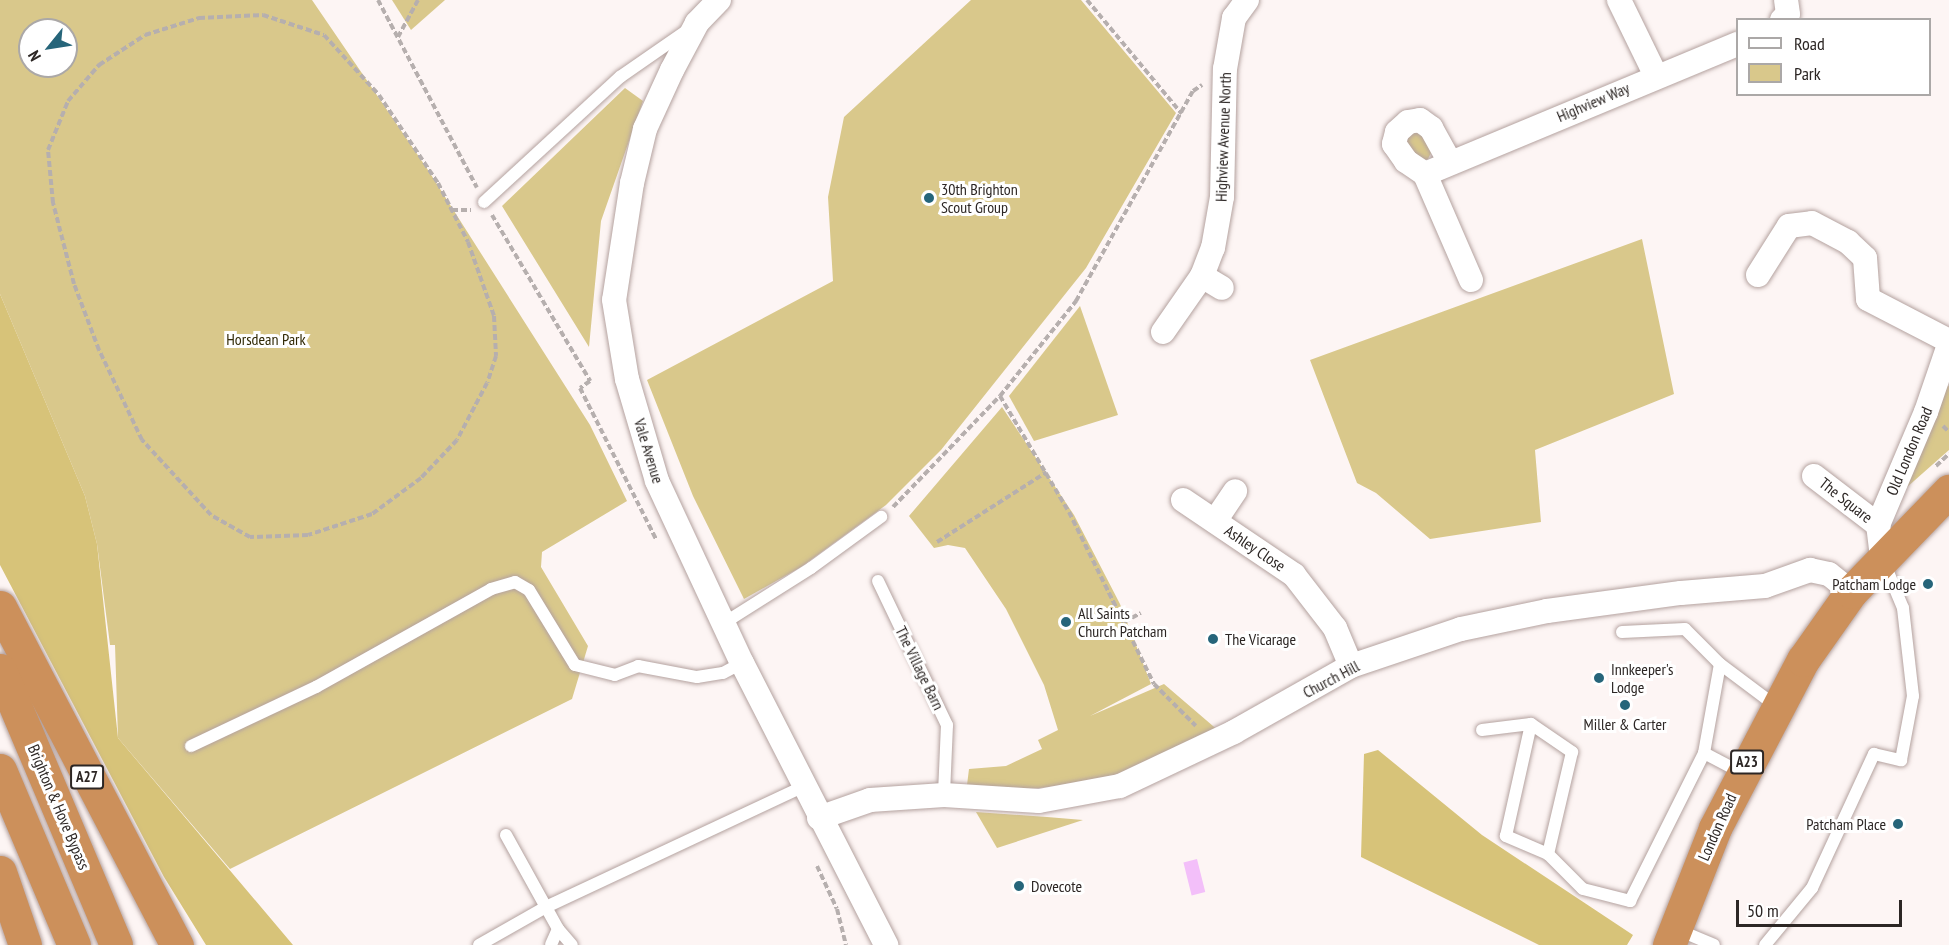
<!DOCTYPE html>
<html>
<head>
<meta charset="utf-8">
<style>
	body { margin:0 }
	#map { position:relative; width:1949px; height:945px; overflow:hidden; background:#fdf5f4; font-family:"PT Sans Narrow",sans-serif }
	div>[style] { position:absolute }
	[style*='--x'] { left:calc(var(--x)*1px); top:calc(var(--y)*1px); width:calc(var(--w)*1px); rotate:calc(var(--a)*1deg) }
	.green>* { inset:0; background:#d9c88b }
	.forest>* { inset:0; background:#d7c379 }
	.water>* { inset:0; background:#f3bff9; transform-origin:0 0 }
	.path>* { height:4px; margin-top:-2px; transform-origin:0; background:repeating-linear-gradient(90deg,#b6afae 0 6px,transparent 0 9px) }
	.roads { filter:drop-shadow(0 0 2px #b4a29f) drop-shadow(0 0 2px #b4a29f) }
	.lane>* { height:12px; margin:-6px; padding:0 6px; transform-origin:6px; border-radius:6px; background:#fff }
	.street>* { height:24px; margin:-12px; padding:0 12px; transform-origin:12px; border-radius:12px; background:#fff }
	.highway>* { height:33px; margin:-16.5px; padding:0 16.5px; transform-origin:16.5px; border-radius:16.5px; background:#cc905b }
	.dots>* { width:16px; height:16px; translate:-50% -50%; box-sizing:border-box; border:3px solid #fff; border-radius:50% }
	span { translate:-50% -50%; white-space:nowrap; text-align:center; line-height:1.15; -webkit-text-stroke:6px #fff; paint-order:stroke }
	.shield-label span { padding:2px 4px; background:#fff; border:2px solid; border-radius:4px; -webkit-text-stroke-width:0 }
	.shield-label { font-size:15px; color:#2c2624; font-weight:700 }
	.street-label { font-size:16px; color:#2c2624 }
	.poi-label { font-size:16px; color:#2c2624 }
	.left { translate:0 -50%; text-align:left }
	.right { translate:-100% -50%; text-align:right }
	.park-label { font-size:16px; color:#312906 }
	.legend { position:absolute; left:1736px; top:18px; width:195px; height:78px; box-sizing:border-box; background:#fff; border:2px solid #aba8a7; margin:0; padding:8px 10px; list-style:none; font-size:18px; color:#2c2624 }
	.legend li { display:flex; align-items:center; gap:12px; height:30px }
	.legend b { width:30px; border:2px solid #aba8a7 }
	.north { position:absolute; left:18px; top:18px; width:60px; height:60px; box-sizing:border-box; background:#fff; border:2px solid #aba8a7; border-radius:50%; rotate:240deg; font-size:16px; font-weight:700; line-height:24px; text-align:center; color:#2c2624 }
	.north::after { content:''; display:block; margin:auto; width:21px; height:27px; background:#26657a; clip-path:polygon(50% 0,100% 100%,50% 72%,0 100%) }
	.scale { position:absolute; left:1736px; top:900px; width:166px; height:27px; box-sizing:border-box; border:3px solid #2c2624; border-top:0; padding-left:8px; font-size:18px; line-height:21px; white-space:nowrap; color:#2c2624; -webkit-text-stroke:4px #fff; paint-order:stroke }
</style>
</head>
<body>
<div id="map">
	<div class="green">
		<i style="clip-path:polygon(evenodd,0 0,312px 0,428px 170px,590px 425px,627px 501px,542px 552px,541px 567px,588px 646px,572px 699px,230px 869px,118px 738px,115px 645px,110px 645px,97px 544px,85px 496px,0 294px,0 0,30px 30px,66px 30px,66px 66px,30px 66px,30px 30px)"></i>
		<i style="clip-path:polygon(392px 0,445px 0,411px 30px)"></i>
		<i style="clip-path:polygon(971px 0,1081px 0,1176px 113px,1086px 268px,941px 450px,886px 505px,801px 567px,744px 599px,693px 496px,647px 380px,833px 281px,828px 197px,844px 117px)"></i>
		<i style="clip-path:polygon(625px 88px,643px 101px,601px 221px,589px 347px,502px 206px)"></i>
		<i style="clip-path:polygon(1414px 130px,1422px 132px,1431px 153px,1428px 159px,1423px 161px,1407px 151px,1406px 135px)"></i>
		<i style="clip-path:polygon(1642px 239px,1674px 394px,1535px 450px,1541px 522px,1430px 539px,1376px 493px,1357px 483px,1310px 360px)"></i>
		<i style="clip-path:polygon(1080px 306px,1118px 415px,1034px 441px,1009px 396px)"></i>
		<i style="clip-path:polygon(1944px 384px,1949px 386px,1949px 450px,1906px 488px)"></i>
		<i style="clip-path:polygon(1002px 407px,1074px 515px,1120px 604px,1151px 684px,1090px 716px,1164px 684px,1220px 732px,1104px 781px,1012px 791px,967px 785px,969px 769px,1006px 766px,1042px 749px,1038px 740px,1058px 730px,1044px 685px,1006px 609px,965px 548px,948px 545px,934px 548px,909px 516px)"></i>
		<i style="clip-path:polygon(976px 812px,1047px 817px,1083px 820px,997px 848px)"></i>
	</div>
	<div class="forest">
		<i style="clip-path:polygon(0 294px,85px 496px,97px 544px,118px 738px,293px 945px,206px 945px,164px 877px,0 565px)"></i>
		<i style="clip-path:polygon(1378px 750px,1482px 835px,1633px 935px,1627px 945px,1539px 945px,1361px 857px,1364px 754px)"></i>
	</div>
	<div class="water">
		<i style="left:1197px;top:859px;width:34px;height:14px;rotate:76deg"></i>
	</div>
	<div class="path">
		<i style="--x:378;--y:0;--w:212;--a:62.2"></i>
		<i style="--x:1087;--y:0;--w:148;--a:50.2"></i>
		<i style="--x:263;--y:15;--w:64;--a:18.2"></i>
		<i style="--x:324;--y:35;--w:81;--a:47.5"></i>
		<i style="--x:379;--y:95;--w:106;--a:56.2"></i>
		<i style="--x:438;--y:183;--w:66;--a:63"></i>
		<i style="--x:468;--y:242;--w:78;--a:70.6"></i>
		<i style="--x:494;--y:316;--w:40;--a:87.1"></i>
		<i style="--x:496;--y:356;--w:28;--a:108"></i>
		<i style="--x:487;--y:383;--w:64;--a:117.8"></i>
		<i style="--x:457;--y:440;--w:52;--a:133.5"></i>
		<i style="--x:421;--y:478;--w:61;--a:143.7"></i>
		<i style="--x:372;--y:514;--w:67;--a:161.8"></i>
		<i style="--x:308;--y:535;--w:58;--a:178"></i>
		<i style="--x:250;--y:537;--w:45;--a:-150.6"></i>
		<i style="--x:211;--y:515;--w:102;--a:-132.6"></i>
		<i style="--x:142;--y:440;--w:100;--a:-115.5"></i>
		<i style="--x:99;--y:350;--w:71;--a:-110.7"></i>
		<i style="--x:74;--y:284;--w:84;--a:-104.5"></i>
		<i style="--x:53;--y:203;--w:53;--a:-95.4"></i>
		<i style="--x:48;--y:150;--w:53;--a:-67.8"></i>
		<i style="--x:68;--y:101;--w:48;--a:-49.3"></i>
		<i style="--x:99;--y:65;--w:55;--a:-33.1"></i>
		<i style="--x:145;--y:35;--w:57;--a:-17.5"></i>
		<i style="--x:199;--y:18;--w:64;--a:-2.7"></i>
		<i style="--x:398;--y:37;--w:42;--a:-61.6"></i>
		<i style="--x:452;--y:210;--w:19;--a:0"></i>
		<i style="--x:492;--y:215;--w:193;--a:59.4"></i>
		<i style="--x:590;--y:381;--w:12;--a:145"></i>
		<i style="--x:580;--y:388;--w:169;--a:63.3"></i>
		<i style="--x:1000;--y:396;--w:135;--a:59.3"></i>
		<i style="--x:1069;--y:512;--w:192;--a:63.7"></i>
		<i style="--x:1154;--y:684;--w:59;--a:45"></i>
		<i style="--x:1943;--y:426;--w:8;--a:45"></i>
		<i style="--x:1936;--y:466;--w:18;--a:-43"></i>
		<i style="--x:893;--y:507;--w:154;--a:-46.1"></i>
		<i style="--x:1000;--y:396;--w:122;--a:-51.3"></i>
		<i style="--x:1076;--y:301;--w:240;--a:-60.9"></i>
		<i style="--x:1193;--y:91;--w:11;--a:-34"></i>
		<i style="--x:937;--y:542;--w:130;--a:-32.5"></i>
		<i style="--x:1124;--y:622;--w:19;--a:-28"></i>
		<i style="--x:817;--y:866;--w:47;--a:65.1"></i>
		<i style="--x:837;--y:909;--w:37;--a:76"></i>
	</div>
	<div class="roads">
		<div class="lane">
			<i style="--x:484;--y:202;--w:185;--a:-42.6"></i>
			<i style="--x:620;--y:77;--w:84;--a:-34.8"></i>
			<i style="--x:878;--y:581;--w:160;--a:64.4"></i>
			<i style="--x:947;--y:725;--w:70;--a:92.5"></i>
			<i style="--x:724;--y:623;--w:103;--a:-32.3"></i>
			<i style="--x:811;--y:568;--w:87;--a:-36.1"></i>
			<i style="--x:1622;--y:632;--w:63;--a:-2.7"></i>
			<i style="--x:1685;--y:629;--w:49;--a:45"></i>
			<i style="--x:1720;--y:664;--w:70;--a:36.9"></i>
			<i style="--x:1482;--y:730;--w:49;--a:-7"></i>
			<i style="--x:191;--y:746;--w:138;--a:-25.3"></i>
			<i style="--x:316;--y:687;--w:201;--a:-29.2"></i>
			<i style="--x:491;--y:589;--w:25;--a:-16"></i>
			<i style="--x:515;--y:582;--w:16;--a:30"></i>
			<i style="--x:529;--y:590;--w:88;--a:58.5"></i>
			<i style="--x:575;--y:665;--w:41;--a:14"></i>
			<i style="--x:615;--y:675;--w:25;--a:-21"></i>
			<i style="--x:638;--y:666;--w:60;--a:10.6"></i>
			<i style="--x:697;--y:677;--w:26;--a:-9"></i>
			<i style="--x:723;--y:673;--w:21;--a:-28"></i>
			<i style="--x:1704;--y:753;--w:90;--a:-79.8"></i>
			<i style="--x:506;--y:835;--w:107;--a:61"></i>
			<i style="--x:558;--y:929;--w:17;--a:114"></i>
			<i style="--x:1548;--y:854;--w:46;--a:-156.8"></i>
			<i style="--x:1506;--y:836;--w:115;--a:-77.4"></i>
			<i style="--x:1531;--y:724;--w:50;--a:34.3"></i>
			<i style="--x:1572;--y:752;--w:105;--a:103.2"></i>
			<i style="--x:1548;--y:854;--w:49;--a:45"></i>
			<i style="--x:1583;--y:889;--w:49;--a:14.3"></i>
			<i style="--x:1630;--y:901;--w:165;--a:-63.4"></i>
			<i style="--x:1704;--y:753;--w:43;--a:27.8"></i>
			<i style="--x:558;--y:929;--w:21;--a:49"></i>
			<i style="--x:1676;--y:929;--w:41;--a:22.8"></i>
			<i style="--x:479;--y:945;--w:77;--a:-29.6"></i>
			<i style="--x:546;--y:907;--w:285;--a:-25.1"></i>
			<i style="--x:1765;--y:945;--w:74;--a:-50.5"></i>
			<i style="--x:1812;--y:888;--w:148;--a:-65.2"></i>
			<i style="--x:1874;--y:754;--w:28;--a:13"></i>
			<i style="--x:1901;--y:760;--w:65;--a:-79.4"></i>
			<i style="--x:1913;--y:696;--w:89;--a:-96.5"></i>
			<i style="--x:1903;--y:608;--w:52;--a:-112.6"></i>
		</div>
		<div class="street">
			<i style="--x:719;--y:0;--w:32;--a:134"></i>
			<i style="--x:697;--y:23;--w:53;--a:118"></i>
			<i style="--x:672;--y:70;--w:65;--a:114.6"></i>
			<i style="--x:645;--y:129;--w:56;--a:103.5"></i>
			<i style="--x:632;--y:183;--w:118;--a:98.7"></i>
			<i style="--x:614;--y:300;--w:80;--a:80.7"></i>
			<i style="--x:627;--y:379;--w:106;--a:73.6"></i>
			<i style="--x:657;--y:481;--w:201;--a:65"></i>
			<i style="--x:742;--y:663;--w:317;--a:62.9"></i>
			<i style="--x:1619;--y:0;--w:85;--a:64"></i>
			<i style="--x:1782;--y:20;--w:8;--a:-45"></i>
			<i style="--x:1788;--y:14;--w:14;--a:-98"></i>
			<i style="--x:1425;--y:174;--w:23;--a:-146"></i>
			<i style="--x:1406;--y:161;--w:21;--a:-125"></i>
			<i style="--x:1394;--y:144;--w:12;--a:-76"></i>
			<i style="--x:1397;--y:132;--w:15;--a:-42"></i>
			<i style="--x:1408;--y:122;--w:12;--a:-9"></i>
			<i style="--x:1420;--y:120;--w:14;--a:36"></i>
			<i style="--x:1431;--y:128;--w:38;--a:61"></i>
			<i style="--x:1758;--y:275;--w:58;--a:-57.7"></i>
			<i style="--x:1789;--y:226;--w:23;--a:-7"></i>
			<i style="--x:1812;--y:223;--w:41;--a:27.8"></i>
			<i style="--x:1848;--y:242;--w:23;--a:43"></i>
			<i style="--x:1865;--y:258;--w:41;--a:85.8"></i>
			<i style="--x:1868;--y:299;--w:91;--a:27.4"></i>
			<i style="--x:1202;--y:276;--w:23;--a:31"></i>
			<i style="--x:1471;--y:280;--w:116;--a:-113.5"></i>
			<i style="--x:1425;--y:174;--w:339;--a:-22.6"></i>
			<i style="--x:1163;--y:332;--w:68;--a:-55.1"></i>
			<i style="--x:1202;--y:276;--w:30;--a:-69"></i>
			<i style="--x:1213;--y:248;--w:52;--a:-80"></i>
			<i style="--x:1222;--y:197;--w:128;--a:-88.7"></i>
			<i style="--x:1225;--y:69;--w:52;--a:-80"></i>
			<i style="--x:1234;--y:18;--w:22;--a:-54"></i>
			<i style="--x:1814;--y:476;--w:81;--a:37.4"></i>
			<i style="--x:1183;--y:500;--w:134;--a:34"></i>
			<i style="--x:1294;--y:575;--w:67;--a:52.3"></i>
			<i style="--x:1335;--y:628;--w:41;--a:67.2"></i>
			<i style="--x:1215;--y:521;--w:36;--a:-56"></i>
			<i style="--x:1882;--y:557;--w:32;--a:-97"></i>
			<i style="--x:1878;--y:525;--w:123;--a:-67"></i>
			<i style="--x:1926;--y:412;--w:71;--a:-71.1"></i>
			<i style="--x:819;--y:818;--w:54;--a:-19.4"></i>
			<i style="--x:870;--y:800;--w:74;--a:-3.9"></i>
			<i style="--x:944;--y:795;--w:95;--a:3.6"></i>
			<i style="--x:1039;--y:801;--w:82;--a:-10.5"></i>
			<i style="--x:1120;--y:786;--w:126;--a:-25.3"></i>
			<i style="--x:1234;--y:732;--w:134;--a:-29.4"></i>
			<i style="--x:1351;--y:666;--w:116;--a:-18.6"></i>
			<i style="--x:1461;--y:629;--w:88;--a:-11.8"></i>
			<i style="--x:1547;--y:611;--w:135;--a:-7.7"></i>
			<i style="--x:1681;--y:593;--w:84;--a:-4.8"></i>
			<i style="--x:1765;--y:586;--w:48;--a:-19.6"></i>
			<i style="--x:1810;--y:570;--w:19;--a:12"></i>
			<i style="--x:1829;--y:574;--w:28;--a:39"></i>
		</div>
		<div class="highway">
			<i style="--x:0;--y:607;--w:382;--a:62.4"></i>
			<i style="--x:0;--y:670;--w:298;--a:67.1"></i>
			<i style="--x:0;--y:770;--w:190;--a:67.1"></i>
			<i style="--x:0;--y:872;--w:77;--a:71.1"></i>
			<i style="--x:1669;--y:945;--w:126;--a:-68.5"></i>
			<i style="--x:1715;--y:828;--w:190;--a:-62.4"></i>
			<i style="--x:1803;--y:660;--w:83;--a:-54.8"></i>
			<i style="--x:1851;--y:592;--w:141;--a:-45.9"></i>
		</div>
	</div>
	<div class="dots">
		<i style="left:929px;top:198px;background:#26657a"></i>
		<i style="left:1928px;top:584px;background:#26657a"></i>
		<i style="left:1066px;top:622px;background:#26657a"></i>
		<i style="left:1213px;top:639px;background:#26657a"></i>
		<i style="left:1599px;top:678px;background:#26657a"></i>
		<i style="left:1625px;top:705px;background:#26657a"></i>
		<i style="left:1898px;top:824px;background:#26657a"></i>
		<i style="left:1019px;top:886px;background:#26657a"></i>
	</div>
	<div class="shield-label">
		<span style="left:1747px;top:762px">A23</span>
		<span style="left:87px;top:777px">A27</span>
	</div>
	<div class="street-label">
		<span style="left:1593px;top:102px;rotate:-23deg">Highview Way</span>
		<span style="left:1223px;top:137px;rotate:-88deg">Highview Avenue North</span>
		<span style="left:649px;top:451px;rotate:73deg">Vale Avenue</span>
		<span style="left:1909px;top:451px;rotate:-67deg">Old London Road</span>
		<span style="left:1846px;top:500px;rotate:38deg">The Square</span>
		<span style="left:1255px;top:548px;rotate:34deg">Ashley Close</span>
		<span style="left:920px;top:668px;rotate:64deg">The Village Barn</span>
		<span style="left:1331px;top:679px;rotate:-28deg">Church Hill</span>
		<span style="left:59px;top:807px;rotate:67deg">Brighton &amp; Hove Bypass</span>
		<span style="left:1717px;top:827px;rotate:-66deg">London Road</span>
	</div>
	<div class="poi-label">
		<span class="left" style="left:941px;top:198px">30th Brighton<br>Scout Group</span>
		<span class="right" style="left:1916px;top:584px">Patcham Lodge</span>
		<span class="left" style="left:1078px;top:622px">All Saints<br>Church Patcham</span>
		<span class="left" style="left:1225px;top:639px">The Vicarage</span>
		<span class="left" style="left:1611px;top:678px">Innkeeper's<br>Lodge</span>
		<span style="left:1625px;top:724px">Miller &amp; Carter</span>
		<span class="right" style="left:1886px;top:824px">Patcham Place</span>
		<span class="left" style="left:1031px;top:886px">Dovecote</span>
	</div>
	<div class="park-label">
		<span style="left:266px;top:339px">Horsdean Park</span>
	</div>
	<ul class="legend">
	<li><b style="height:8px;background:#fff"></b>Road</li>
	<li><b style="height:16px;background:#d9c88b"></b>Park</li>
	</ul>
	<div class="north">N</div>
	<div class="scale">50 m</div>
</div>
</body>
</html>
